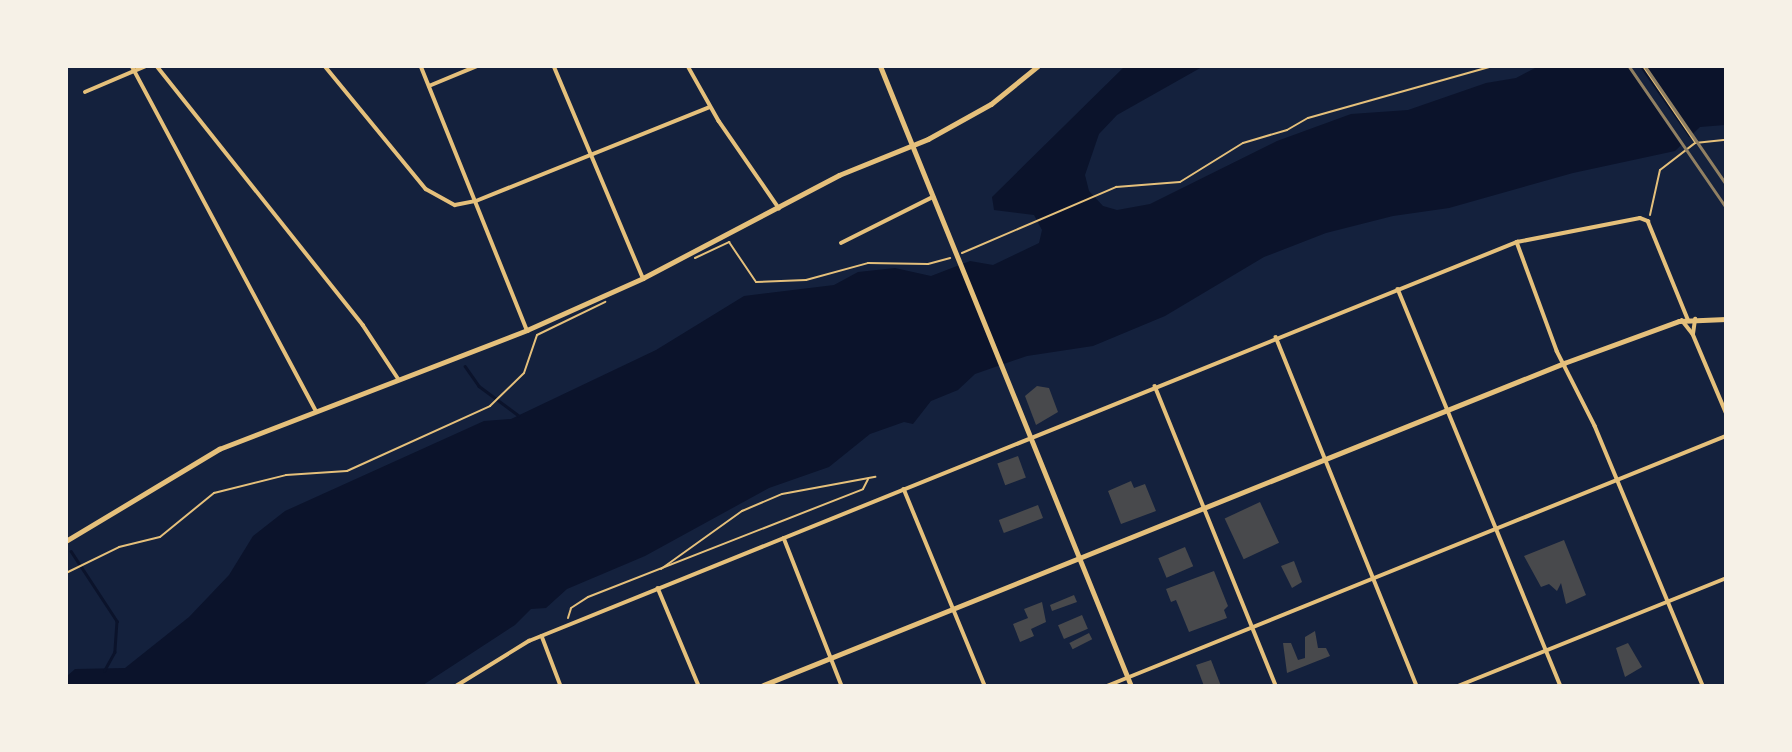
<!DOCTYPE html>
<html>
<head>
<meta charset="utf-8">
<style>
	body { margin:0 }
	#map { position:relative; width:1792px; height:752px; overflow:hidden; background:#14213d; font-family:"Sofia Sans Condensed",sans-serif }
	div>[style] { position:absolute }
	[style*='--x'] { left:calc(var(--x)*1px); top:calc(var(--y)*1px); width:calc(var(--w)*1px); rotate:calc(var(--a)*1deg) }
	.water>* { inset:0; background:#0b132b }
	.pier>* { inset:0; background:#14213d }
	.stream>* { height:2.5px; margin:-1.25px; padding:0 1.25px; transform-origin:1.25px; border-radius:1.25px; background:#0b132b }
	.building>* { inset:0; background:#48494c; transform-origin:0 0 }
	.path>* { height:2px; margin:-1px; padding:0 1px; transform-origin:1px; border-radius:1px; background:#e5c07b }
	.minor>* { height:3.5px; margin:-1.75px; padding:0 1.75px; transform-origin:1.75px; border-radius:1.75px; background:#e5c07b }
	.secondary>* { height:4.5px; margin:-2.25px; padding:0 2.25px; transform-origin:2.25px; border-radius:2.25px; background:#e5c07b }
	.primary>* { height:5px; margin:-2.5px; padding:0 2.5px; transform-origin:2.5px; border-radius:2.5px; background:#e5c07b }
	.rail>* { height:2.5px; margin:-1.25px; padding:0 1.25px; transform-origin:1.25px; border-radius:1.25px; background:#918062 }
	span { translate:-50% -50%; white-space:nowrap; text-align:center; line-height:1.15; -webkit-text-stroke:5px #f6f1e7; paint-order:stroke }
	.frame { position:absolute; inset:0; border:68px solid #f6f1e7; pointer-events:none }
</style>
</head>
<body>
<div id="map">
	<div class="water">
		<i style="clip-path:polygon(1124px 67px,1202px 67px,1117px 115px,1099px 134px,1085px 175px,1089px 191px,1103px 206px,1117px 210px,1150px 204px,1277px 141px,1351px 114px,1408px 110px,1486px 83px,1516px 78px,1537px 67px,1725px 67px,1725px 125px,1700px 127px,1675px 151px,1573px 173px,1449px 208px,1393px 216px,1326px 233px,1264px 257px,1165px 316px,1093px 346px,1027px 356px,975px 374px,958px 390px,931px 401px,913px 424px,904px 422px,870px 434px,829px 467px,769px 488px,645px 556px,567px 589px,546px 608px,531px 609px,515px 625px,423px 685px,67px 686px,66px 677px,75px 669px,125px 668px,189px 617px,229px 575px,253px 536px,285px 511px,484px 421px,511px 419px,656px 350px,744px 296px,834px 285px,858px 272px,895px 268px,931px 276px,970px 261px,993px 265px,1039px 243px,1042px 230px,1034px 215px,994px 210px,992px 197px)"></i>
	</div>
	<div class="pier">
		<i style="clip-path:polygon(1628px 67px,1640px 67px,1691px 140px,1683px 148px)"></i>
	</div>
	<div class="stream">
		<i style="--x:465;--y:366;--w:24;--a:55"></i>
		<i style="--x:479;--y:386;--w:49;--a:36.6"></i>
		<i style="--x:71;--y:551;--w:84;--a:56.7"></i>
		<i style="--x:117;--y:621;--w:31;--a:94"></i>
		<i style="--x:115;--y:652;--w:21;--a:119"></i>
	</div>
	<div class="building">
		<i style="clip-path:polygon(1037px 386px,1049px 388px,1058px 412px,1036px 425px,1025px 396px)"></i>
		<i style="left:1018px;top:456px;width:23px;height:22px;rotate:70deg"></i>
		<i style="clip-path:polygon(1131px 481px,1134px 488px,1145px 484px,1156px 511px,1121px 524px,1108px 491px)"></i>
		<i style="left:1260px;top:502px;width:45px;height:39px;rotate:65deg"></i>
		<i style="left:1038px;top:505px;width:14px;height:42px;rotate:69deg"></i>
		<i style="clip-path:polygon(1564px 540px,1586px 595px,1566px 604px,1561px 583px,1557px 591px,1549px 584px,1541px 587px,1524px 556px)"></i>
		<i style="left:1185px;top:547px;width:21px;height:29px;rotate:67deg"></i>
		<i style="clip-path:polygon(1294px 561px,1302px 582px,1292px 588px,1281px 566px)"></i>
		<i style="clip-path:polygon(1214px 571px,1228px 606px,1224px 610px,1227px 618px,1189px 632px,1176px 600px,1171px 602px,1166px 589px)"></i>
		<i style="clip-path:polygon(1074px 595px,1077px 602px,1052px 611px,1050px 605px)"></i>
		<i style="clip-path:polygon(1042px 602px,1046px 622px,1031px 629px,1034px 636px,1020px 642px,1013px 624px,1028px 618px,1024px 609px)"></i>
		<i style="left:1082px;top:615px;width:15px;height:26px;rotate:67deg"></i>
		<i style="clip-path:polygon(1315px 631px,1318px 648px,1326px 648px,1330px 656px,1287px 673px,1283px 643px,1291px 643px,1298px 660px,1305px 658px,1305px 637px)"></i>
		<i style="left:1089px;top:633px;width:7px;height:22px;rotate:63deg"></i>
		<i style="clip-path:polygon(1628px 643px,1642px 667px,1625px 677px,1616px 648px)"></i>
		<i style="clip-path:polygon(1211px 660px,1221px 686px,1204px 686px,1196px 665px)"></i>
	</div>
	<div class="path">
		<i style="--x:1643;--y:66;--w:92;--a:55.6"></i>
		<i style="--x:1650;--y:215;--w:46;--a:-77.5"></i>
		<i style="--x:1660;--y:170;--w:44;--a:-37.6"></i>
		<i style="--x:1695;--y:143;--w:31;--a:-6"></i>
		<i style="--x:962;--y:253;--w:168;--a:-23.2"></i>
		<i style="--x:1116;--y:187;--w:64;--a:-4.5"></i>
		<i style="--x:1180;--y:182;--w:74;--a:-31.8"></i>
		<i style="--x:1243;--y:143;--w:46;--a:-16.5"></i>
		<i style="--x:1287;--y:130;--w:24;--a:-30"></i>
		<i style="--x:1308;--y:118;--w:192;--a:-15.7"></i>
		<i style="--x:695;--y:258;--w:38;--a:-25"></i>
		<i style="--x:729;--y:242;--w:48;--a:56"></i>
		<i style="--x:756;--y:282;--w:50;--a:-2.3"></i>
		<i style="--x:806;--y:280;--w:64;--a:-15.3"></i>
		<i style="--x:868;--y:263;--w:60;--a:1"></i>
		<i style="--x:928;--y:264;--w:23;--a:-15"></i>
		<i style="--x:661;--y:569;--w:100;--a:-35.6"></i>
		<i style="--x:742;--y:511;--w:43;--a:-23"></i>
		<i style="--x:782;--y:494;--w:95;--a:-10.4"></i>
		<i style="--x:66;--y:573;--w:59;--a:-26.1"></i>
		<i style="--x:119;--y:547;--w:42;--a:-13.7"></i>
		<i style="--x:160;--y:537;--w:70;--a:-39.2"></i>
		<i style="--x:214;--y:493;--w:74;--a:-14"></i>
		<i style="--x:286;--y:475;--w:61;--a:-3.8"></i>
		<i style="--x:347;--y:471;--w:157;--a:-24.4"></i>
		<i style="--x:490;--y:406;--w:47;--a:-44.1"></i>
		<i style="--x:524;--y:373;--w:40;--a:-71.1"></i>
		<i style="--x:537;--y:335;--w:76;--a:-25.9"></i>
		<i style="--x:568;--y:618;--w:10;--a:-73"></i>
		<i style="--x:571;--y:608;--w:20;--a:-33"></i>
		<i style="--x:588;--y:597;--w:295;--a:-21.4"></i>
		<i style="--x:863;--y:489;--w:11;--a:-63"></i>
	</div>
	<div class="minor">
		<i style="--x:132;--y:66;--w:389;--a:61.9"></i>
		<i style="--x:157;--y:66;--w:331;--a:51.5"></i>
		<i style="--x:363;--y:325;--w:64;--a:56.6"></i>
		<i style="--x:325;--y:66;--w:159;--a:50.6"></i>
		<i style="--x:426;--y:189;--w:33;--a:29"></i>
		<i style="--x:455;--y:205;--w:21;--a:-11"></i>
		<i style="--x:476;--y:201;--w:252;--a:-21.9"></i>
		<i style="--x:421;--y:66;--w:284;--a:68.1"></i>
		<i style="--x:554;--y:66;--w:230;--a:67.2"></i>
		<i style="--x:688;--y:66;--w:63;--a:60.6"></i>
		<i style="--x:719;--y:121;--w:106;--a:55.4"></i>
		<i style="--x:429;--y:86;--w:52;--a:-22.6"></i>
		<i style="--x:85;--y:92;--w:66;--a:-23.1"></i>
		<i style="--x:1517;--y:242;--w:116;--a:69.8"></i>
		<i style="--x:1557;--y:351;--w:84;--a:63.1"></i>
		<i style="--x:1595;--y:426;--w:282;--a:67.4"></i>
		<i style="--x:841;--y:243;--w:103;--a:-26.6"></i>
		<i style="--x:1398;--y:289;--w:429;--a:67.7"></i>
		<i style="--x:1682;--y:320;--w:18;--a:52"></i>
		<i style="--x:1693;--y:334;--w:85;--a:67.1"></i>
		<i style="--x:1693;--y:334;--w:15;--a:-82"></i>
		<i style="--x:1276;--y:337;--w:376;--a:68"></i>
		<i style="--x:1155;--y:386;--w:323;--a:68"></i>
		<i style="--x:904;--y:489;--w:213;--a:67.6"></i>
		<i style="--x:784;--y:538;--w:159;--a:68.6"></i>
		<i style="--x:658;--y:588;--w:106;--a:67.3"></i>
		<i style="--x:542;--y:636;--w:53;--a:69.2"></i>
		<i style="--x:456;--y:686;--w:86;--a:-31.7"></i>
		<i style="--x:529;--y:641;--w:1066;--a:-21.99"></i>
		<i style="--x:1517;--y:242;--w:125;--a:-11"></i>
		<i style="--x:1640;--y:218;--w:9;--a:21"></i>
		<i style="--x:1648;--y:221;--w:106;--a:67.8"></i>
		<i style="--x:1107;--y:686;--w:668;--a:-21.99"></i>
		<i style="--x:1458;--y:686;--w:289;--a:-21.9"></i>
	</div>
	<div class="secondary">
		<i style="--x:66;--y:541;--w:179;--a:-31"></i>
		<i style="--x:219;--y:449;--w:330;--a:-21.1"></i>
		<i style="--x:527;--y:330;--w:127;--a:-24.1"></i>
		<i style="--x:643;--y:278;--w:221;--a:-27.7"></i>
		<i style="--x:839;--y:175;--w:96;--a:-22"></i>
		<i style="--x:928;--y:139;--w:72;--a:-29.1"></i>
		<i style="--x:991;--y:104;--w:60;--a:-39"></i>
	</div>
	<div class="primary">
		<i style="--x:880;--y:66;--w:669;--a:67.96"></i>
		<i style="--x:761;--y:686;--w:866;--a:-21.91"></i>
		<i style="--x:1564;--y:363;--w:122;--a:-20.1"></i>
		<i style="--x:1679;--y:321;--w:47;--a:-2.4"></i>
	</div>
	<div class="rail">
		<i style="--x:1629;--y:66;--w:171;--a:55.5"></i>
		<i style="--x:1645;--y:66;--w:143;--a:55.5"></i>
	</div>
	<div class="frame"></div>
</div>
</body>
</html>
